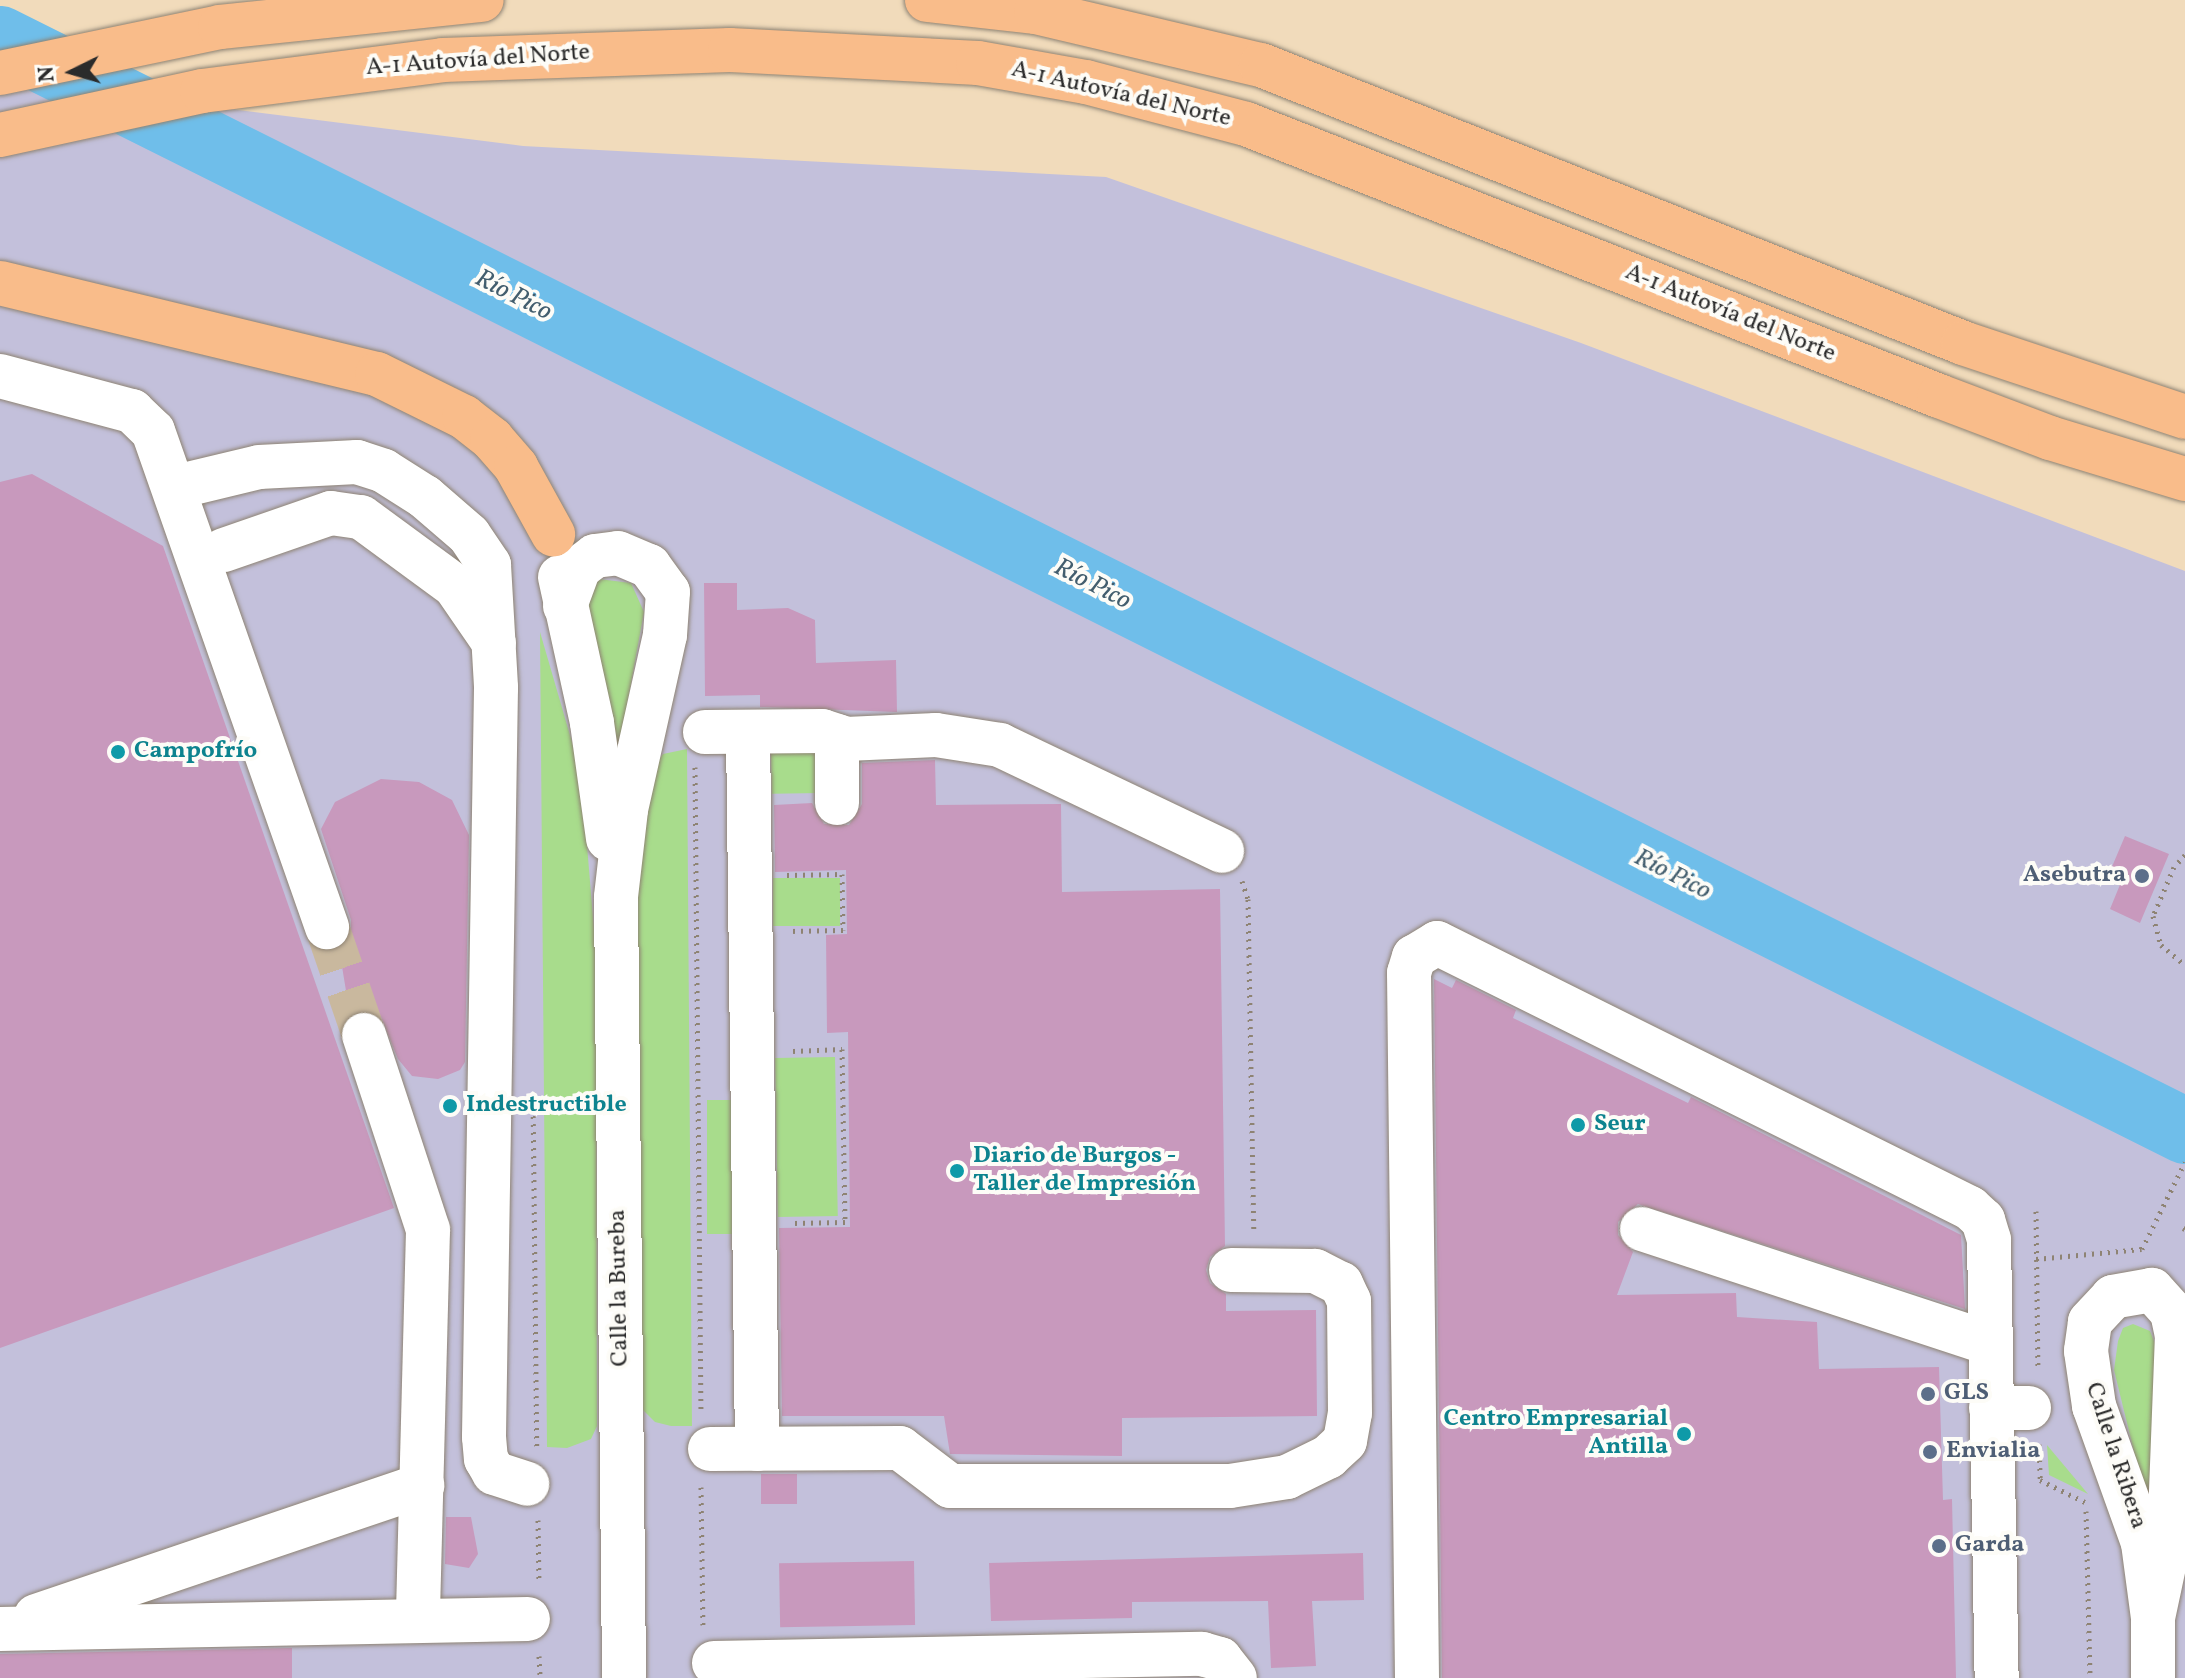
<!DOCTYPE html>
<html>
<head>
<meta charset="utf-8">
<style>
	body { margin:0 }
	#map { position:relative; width:2185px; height:1678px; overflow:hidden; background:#f1dbbb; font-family:Vollkorn,serif }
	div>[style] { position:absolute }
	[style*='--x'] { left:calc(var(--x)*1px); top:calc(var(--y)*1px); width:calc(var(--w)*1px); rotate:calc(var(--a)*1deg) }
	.industrial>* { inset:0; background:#c3c0db }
	.green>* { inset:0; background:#a8dc8c; transform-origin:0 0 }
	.river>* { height:66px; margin:-33px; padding:0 33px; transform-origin:33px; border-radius:33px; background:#6fbeea }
	.building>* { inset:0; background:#c899bd; transform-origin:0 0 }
	.minor-tunnel>* { height:44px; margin-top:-22px; transform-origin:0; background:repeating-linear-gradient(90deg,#c9b89e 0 44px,transparent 0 66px) }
	.path>* { height:5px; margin-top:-2.5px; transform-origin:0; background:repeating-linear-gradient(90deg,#8e8373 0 2px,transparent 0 8px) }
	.roads { filter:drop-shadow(0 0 2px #8e8373) drop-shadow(0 0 2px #8e8373) }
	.minor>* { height:44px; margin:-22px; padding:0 22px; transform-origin:22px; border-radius:22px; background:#fff }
	.highway>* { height:44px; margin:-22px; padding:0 22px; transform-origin:22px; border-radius:22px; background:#f9bc8a }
	.dots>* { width:22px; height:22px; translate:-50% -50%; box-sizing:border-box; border:4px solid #fdfcf7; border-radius:50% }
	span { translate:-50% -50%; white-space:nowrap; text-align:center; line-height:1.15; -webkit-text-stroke:8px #fdfcf7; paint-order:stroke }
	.street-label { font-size:24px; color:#2b2b2b }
	.culture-label { font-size:24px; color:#0d838f; font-weight:700 }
	.left { translate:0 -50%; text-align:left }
	.right { translate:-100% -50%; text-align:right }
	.service-label { font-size:24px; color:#4e5e75; font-weight:700 }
	.water-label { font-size:26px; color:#435e6e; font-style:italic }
	.north { position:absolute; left:32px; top:32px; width:80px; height:80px; -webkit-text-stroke:6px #fdfcf7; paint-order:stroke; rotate:265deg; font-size:22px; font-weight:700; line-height:32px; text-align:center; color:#2b2b2b }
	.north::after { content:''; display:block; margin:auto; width:28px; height:36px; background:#2b2b2b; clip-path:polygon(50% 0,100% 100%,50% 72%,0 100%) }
</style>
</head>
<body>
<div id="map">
	<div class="industrial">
		<i style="clip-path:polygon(0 80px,523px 146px,1106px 177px,1581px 343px,2185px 571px,2185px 1678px,0 1678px)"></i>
	</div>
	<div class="green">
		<i style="clip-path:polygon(599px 579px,631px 583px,644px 612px,615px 771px,585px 612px,592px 586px)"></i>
		<i style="clip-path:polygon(540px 632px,581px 773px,596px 954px,597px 1426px,591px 1439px,567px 1448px,547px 1447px)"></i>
		<i style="clip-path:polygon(687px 749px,692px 1426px,671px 1426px,655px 1422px,642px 1409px,632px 896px,653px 767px,663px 754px)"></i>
		<i style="left:821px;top:752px;width:41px;height:50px;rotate:89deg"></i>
		<i style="left:840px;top:878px;width:48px;height:67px;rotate:90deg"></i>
		<i style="left:835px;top:1057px;width:159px;height:60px;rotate:89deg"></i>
		<i style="left:738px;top:1100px;width:134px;height:31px;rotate:90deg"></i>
		<i style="clip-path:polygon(2133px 1324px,2150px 1331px,2158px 1351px,2154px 1533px,2114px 1370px,2118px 1341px,2123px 1328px)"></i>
		<i style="clip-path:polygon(2047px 1445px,2088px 1494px,2049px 1475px)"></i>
	</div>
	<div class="river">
		<i style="--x:0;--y:39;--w:2443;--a:26.55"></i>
	</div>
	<div class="building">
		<i style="clip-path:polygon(32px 474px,163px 546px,394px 1208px,0 1348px,0 482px)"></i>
		<i style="clip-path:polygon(704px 583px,737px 583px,737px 610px,788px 608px,815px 620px,816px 663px,896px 660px,897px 712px,760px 707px,760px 695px,705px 696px)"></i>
		<i style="clip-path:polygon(935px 760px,936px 805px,1061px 804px,1062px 892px,1220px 889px,1225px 1246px,1210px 1257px,1206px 1270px,1210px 1283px,1226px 1294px,1226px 1311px,1316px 1310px,1317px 1416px,1122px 1418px,1122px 1456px,950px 1454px,944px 1416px,782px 1416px,779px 1228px,850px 1227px,848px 1032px,827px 1033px,826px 935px,847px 934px,846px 870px,775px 872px,774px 805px,812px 803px,824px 824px,849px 825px,862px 804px,862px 763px)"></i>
		<i style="clip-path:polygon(381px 779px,419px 782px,452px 800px,469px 835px,465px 1062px,460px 1070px,438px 1079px,412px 1076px,398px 1059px,381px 1017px,358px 1011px,347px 997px,339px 948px,351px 932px,351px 920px,321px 829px,335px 802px)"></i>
		<i style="clip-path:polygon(2125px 836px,2169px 854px,2140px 923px,2110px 909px,2124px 875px,2111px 869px)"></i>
		<i style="clip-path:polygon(1434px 979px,1452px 988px,1456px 980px,1516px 1010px,1513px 1018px,1688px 1103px,1691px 1097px,1961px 1235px,1965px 1309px,1638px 1204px,1618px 1222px,1618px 1235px,1633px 1252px,1617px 1295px,1736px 1293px,1737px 1317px,1817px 1322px,1819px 1369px,1939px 1367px,1943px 1500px,1952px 1499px,1956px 1678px,1442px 1678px)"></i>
		<i style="left:761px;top:1474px;width:36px;height:30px"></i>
		<i style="clip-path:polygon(446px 1517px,471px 1517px,478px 1554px,469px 1568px,445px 1564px)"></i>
		<i style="clip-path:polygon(1363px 1553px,1364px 1600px,1312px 1601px,1316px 1666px,1271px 1668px,1268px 1601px,1132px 1602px,1132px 1618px,991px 1621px,989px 1563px)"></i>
		<i style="left:914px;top:1561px;width:64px;height:135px;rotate:89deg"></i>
		<i style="clip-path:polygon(292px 1648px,292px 1678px,0 1678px,0 1654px)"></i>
	</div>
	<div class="minor-tunnel">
		<i style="--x:327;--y:927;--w:114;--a:71.1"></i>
	</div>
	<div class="path">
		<i style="--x:695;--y:767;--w:646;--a:89.47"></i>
		<i style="--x:2185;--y:855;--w:16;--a:133"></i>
		<i style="--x:2174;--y:867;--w:53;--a:113.2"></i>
		<i style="--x:2153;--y:916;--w:30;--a:75"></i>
		<i style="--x:2161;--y:945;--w:31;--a:40"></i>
		<i style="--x:787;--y:875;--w:55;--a:-1"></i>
		<i style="--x:842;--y:874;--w:56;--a:89"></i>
		<i style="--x:843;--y:930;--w:54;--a:178.9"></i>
		<i style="--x:1242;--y:881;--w:19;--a:72"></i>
		<i style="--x:1248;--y:899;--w:331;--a:89"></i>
		<i style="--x:793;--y:1051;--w:49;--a:-2.3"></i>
		<i style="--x:842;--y:1049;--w:173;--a:89"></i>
		<i style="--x:845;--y:1222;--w:52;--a:178.9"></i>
		<i style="--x:533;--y:1092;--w:354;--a:89.4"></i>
		<i style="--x:2036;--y:1211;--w:159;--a:89.3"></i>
		<i style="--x:2183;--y:1228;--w:2;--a:27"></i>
		<i style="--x:2036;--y:1259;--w:106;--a:-5.4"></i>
		<i style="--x:2142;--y:1249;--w:97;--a:-63.7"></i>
		<i style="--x:2039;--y:1444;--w:36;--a:88"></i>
		<i style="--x:2040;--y:1480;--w:50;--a:26.1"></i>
		<i style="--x:701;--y:1487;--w:138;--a:89.2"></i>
		<i style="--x:2086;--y:1511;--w:167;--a:88.6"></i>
		<i style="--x:538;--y:1520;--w:62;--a:89.1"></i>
		<i style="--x:539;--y:1656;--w:22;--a:87"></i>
	</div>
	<div class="roads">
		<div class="minor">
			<i style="--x:0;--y:376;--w:137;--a:14.9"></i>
			<i style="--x:132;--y:411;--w:29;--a:44"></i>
			<i style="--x:153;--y:431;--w:526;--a:70.67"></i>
			<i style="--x:176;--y:487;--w:85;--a:-13.5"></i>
			<i style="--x:259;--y:467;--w:98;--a:-2.9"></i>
			<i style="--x:357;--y:462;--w:28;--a:18"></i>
			<i style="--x:384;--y:471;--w:49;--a:32.4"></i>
			<i style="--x:425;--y:497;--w:58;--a:40.8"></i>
			<i style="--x:469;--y:535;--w:36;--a:56"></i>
			<i style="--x:489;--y:565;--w:123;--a:86.7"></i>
			<i style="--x:496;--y:688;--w:749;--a:90.92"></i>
			<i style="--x:484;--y:1437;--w:22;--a:85"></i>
			<i style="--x:486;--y:1459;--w:16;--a:60"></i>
			<i style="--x:494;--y:1473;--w:35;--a:18"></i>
			<i style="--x:224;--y:550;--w:113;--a:-19.1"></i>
			<i style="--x:331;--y:513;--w:30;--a:8"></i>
			<i style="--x:361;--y:517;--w:117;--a:36.3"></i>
			<i style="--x:455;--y:586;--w:69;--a:55.6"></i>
			<i style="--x:560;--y:577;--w:149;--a:77.6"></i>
			<i style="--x:592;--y:723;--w:117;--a:82.1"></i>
			<i style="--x:565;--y:606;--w:40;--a:-69.8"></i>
			<i style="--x:579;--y:568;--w:20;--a:-37"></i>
			<i style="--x:595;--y:556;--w:23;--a:-7"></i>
			<i style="--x:618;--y:553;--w:34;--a:23"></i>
			<i style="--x:649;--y:566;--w:32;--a:54"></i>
			<i style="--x:668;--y:592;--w:43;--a:94"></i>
			<i style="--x:665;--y:635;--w:179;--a:102.6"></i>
			<i style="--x:626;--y:810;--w:88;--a:96.6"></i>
			<i style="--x:616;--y:897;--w:781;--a:89.41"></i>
			<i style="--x:705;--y:732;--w:117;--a:-0.5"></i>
			<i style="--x:822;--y:731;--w:25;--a:18"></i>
			<i style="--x:846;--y:739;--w:90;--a:-2.5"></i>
			<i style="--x:936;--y:735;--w:65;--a:8.9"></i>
			<i style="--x:1000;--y:745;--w:246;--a:25.5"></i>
			<i style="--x:748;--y:732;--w:717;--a:89.28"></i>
			<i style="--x:837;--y:736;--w:67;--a:90"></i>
			<i style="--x:364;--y:1035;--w:205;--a:71.8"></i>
			<i style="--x:428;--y:1230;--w:390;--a:91.5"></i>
			<i style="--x:1642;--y:1229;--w:365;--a:18.2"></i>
			<i style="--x:1991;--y:1408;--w:38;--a:0"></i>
			<i style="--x:710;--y:1449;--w:190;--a:-0.3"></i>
			<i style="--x:900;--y:1448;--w:63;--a:37.2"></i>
			<i style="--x:950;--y:1486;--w:280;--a:0"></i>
			<i style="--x:1230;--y:1486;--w:58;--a:-9"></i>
			<i style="--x:1287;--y:1477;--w:46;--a:-26"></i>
			<i style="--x:1328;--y:1457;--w:23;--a:-43"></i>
			<i style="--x:1345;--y:1441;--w:28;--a:-80"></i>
			<i style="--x:1350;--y:1413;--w:112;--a:-90.5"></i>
			<i style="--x:1349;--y:1301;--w:19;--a:-115"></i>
			<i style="--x:1341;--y:1284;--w:29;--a:-153"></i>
			<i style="--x:1315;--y:1271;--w:84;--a:-179.3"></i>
			<i style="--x:36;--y:1616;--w:408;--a:-18.7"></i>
			<i style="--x:2153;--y:1618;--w:77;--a:-78"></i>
			<i style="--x:2169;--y:1543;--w:207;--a:-87.8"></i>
			<i style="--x:2177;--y:1336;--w:25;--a:-102"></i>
			<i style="--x:2172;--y:1312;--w:30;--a:-132"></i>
			<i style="--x:2152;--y:1290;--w:40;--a:170"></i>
			<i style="--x:2113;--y:1297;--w:34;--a:133"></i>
			<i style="--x:2090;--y:1322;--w:29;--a:98"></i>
			<i style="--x:2086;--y:1351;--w:56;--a:81.7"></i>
			<i style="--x:2094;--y:1406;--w:145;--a:70.3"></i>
			<i style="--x:2143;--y:1543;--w:76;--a:82.4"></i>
			<i style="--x:2153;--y:1618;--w:60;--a:90"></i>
			<i style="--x:0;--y:1629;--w:528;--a:-1.09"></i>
			<i style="--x:714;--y:1663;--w:488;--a:-1.1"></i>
			<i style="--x:1202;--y:1654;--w:19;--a:16"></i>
			<i style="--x:1220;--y:1659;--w:24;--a:52"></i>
			<i style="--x:1417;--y:1678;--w:705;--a:-90.65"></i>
			<i style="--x:1409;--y:973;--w:17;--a:-73"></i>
			<i style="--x:1414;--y:957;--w:27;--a:-31"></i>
			<i style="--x:1437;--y:943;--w:595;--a:26.44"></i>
			<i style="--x:1970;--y:1208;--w:18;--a:43"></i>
			<i style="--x:1983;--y:1220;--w:21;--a:73"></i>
			<i style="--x:1989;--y:1240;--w:438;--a:89"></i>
		</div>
		<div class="highway">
			<i style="--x:927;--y:0;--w:110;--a:6.3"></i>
			<i style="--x:1036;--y:12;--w:231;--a:13.3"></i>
			<i style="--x:1261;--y:65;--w:755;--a:21.6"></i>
			<i style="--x:1963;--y:343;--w:234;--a:18.4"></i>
			<i style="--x:0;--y:73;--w:225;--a:-11.8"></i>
			<i style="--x:220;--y:27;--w:263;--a:-5.9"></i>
			<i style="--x:0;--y:135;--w:207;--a:-12.3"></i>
			<i style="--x:202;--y:91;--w:243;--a:-7.3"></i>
			<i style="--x:443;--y:60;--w:287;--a:-2"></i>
			<i style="--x:730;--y:50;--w:248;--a:3"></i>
			<i style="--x:978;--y:63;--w:110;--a:10"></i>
			<i style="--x:1086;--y:82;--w:165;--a:14.7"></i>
			<i style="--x:1246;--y:124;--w:744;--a:21.43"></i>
			<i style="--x:1939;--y:396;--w:119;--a:20.7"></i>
			<i style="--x:2050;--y:438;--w:141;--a:16.9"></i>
			<i style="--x:0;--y:283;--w:388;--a:13.6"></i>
			<i style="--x:377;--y:374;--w:97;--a:26.3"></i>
			<i style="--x:464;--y:417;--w:36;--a:38"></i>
			<i style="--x:492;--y:439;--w:37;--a:49"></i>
			<i style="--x:516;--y:467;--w:77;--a:61.1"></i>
		</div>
	</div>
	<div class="dots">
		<i style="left:118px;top:752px;background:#0f9aa8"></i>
		<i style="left:2142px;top:876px;background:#5c6f8a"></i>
		<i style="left:450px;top:1106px;background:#0f9aa8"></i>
		<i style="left:1578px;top:1125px;background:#0f9aa8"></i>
		<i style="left:957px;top:1171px;background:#0f9aa8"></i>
		<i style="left:1928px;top:1394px;background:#5c6f8a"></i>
		<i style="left:1684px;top:1434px;background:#0f9aa8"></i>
		<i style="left:1930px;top:1452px;background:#5c6f8a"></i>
		<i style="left:1939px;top:1546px;background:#5c6f8a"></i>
	</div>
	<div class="street-label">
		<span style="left:478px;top:61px;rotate:-4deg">A-1 Autovía del Norte</span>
		<span style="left:1121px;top:95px;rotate:13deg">A-1 Autovía del Norte</span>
		<span style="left:1730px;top:314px;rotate:22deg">A-1 Autovía del Norte</span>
		<span style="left:620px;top:1288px;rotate:-91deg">Calle la Bureba</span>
		<span style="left:2115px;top:1456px;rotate:72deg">Calle la Ribera</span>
	</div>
	<div class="culture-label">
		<span class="left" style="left:134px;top:752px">Campofrío</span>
		<span class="left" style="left:466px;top:1106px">Indestructible</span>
		<span class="left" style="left:1594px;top:1125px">Seur</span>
		<span class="left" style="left:973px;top:1171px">Diario de Burgos -<br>Taller de Impresión</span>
		<span class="right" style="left:1668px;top:1434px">Centro Empresarial<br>Antilla</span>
	</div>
	<div class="service-label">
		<span class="right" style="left:2126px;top:876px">Asebutra</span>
		<span class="left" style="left:1944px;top:1394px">GLS</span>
		<span class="left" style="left:1946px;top:1452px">Envialia</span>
		<span class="left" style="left:1955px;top:1546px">Garda</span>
	</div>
	<div class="water-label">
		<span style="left:513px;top:296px;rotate:27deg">Río Pico</span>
		<span style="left:1092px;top:585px;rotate:27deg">Río Pico</span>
		<span style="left:1672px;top:875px;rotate:27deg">Río Pico</span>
	</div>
	<div class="north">N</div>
</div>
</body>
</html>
